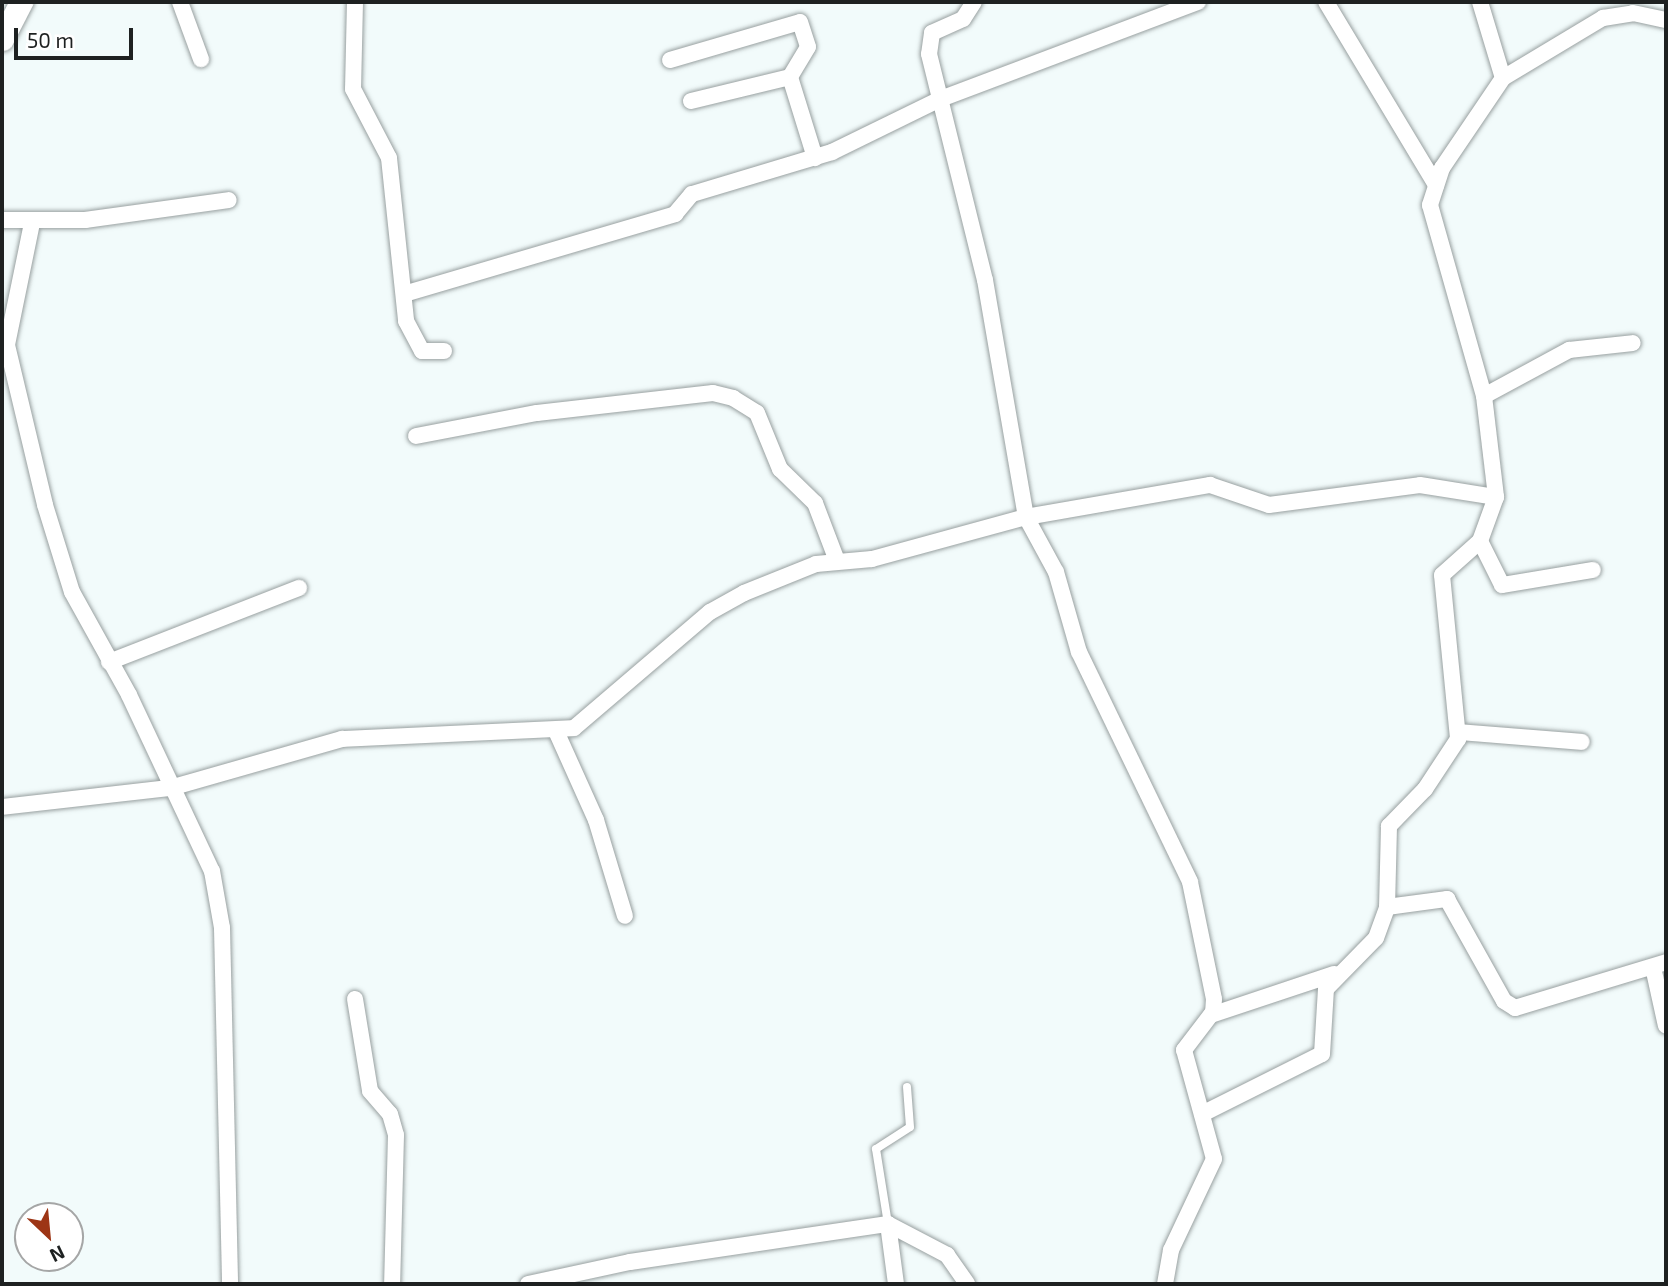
<!DOCTYPE html>
<html>
<head>
<meta charset="utf-8">
<style>
	body { margin:0 }
	#map { position:relative; width:1668px; height:1286px; overflow:hidden; background:#f2fbfb; font-family:"Exo 2",sans-serif }
	div>[style] { position:absolute }
	[style*='--x'] { left:calc(var(--x)*1px); top:calc(var(--y)*1px); width:calc(var(--w)*1px); rotate:calc(var(--a)*1deg) }
	.roads { filter:drop-shadow(0 0 2px #98a0a0) drop-shadow(0 0 2px #98a0a0) }
	.lane>* { height:8px; margin:-4px; padding:0 4px; transform-origin:4px; border-radius:4px; background:#fff }
	.street>* { height:16px; margin:-8px; padding:0 8px; transform-origin:8px; border-radius:8px; background:#fff }
	.secondary>* { height:23px; margin:-11.5px; padding:0 11.5px; transform-origin:11.5px; border-radius:11.5px; background:#fff }
	span { translate:-50% -50%; white-space:nowrap; text-align:center; line-height:1.15; -webkit-text-stroke:6px #fff; paint-order:stroke }
	.frame { position:absolute; inset:0; border:4px solid #1e2121; pointer-events:none }
	.north { position:absolute; left:14px; top:1202px; width:70px; height:70px; box-sizing:border-box; background:#fff; border:2px solid #a5a6a6; border-radius:50%; rotate:154deg; font-size:19px; font-weight:700; line-height:28px; text-align:center; color:#1e2121 }
	.north::after { content:''; display:block; margin:auto; width:24px; height:32px; background:#9d3515; clip-path:polygon(50% 0,100% 100%,50% 72%,0 100%) }
	.scale { position:absolute; left:14px; top:28px; width:119px; height:32px; box-sizing:border-box; border:4px solid #1e2121; border-top:0; padding-left:9px; font-size:21px; line-height:24px; white-space:nowrap; color:#1e2121; -webkit-text-stroke:5px #fff; paint-order:stroke }
</style>
</head>
<body>
<div id="map">
	<div class="roads">
		<div class="lane">
			<i style="--x:888;--y:1224;--w:76;--a:-99.1"></i>
			<i style="--x:876;--y:1149;--w:40;--a:-32.9"></i>
			<i style="--x:910;--y:1127;--w:40;--a:-94.3"></i>
		</div>
		<div class="street">
			<i style="--x:180;--y:2;--w:61;--a:69.8"></i>
			<i style="--x:355;--y:2;--w:87;--a:91.3"></i>
			<i style="--x:353;--y:89;--w:78;--a:62.4"></i>
			<i style="--x:389;--y:158;--w:164;--a:84"></i>
			<i style="--x:406;--y:321;--w:34;--a:62"></i>
			<i style="--x:422;--y:351;--w:22;--a:0"></i>
			<i style="--x:974;--y:2;--w:20;--a:123"></i>
			<i style="--x:963;--y:19;--w:34;--a:156"></i>
			<i style="--x:932;--y:33;--w:21;--a:98"></i>
			<i style="--x:929;--y:54;--w:233;--a:76.1"></i>
			<i style="--x:985;--y:280;--w:241;--a:80.2"></i>
			<i style="--x:1026;--y:517;--w:63;--a:61.4"></i>
			<i style="--x:1056;--y:572;--w:83;--a:74"></i>
			<i style="--x:1079;--y:652;--w:255;--a:64.2"></i>
			<i style="--x:1190;--y:882;--w:119;--a:78.4"></i>
			<i style="--x:1214;--y:999;--w:13;--a:94"></i>
			<i style="--x:1213;--y:1012;--w:48;--a:127.3"></i>
			<i style="--x:1184;--y:1050;--w:113;--a:74.6"></i>
			<i style="--x:1214;--y:1159;--w:101;--a:115.3"></i>
			<i style="--x:1171;--y:1250;--w:35;--a:100"></i>
			<i style="--x:1326;--y:2;--w:214;--a:59"></i>
			<i style="--x:1480;--y:2;--w:79;--a:73.2"></i>
			<i style="--x:1503;--y:78;--w:117;--a:-31"></i>
			<i style="--x:1603;--y:18;--w:30;--a:-9"></i>
			<i style="--x:1633;--y:13;--w:34;--a:12"></i>
			<i style="--x:670;--y:60;--w:135;--a:-16.3"></i>
			<i style="--x:800;--y:22;--w:26;--a:72"></i>
			<i style="--x:808;--y:47;--w:35;--a:121"></i>
			<i style="--x:1503;--y:78;--w:109;--a:124.1"></i>
			<i style="--x:1442;--y:168;--w:39;--a:108"></i>
			<i style="--x:1430;--y:205;--w:198;--a:74.2"></i>
			<i style="--x:1484;--y:396;--w:102;--a:83.2"></i>
			<i style="--x:1496;--y:497;--w:47;--a:110"></i>
			<i style="--x:1480;--y:541;--w:51;--a:138.2"></i>
			<i style="--x:1442;--y:575;--w:165;--a:84.4"></i>
			<i style="--x:1458;--y:739;--w:60;--a:123.4"></i>
			<i style="--x:1425;--y:789;--w:52;--a:134.2"></i>
			<i style="--x:1389;--y:826;--w:81;--a:91.4"></i>
			<i style="--x:1387;--y:907;--w:61;--a:-7.6"></i>
			<i style="--x:1447;--y:899;--w:117;--a:60.8"></i>
			<i style="--x:1504;--y:1001;--w:13;--a:32"></i>
			<i style="--x:1515;--y:1008;--w:158;--a:-16.9"></i>
			<i style="--x:691;--y:101;--w:102;--a:-13.6"></i>
			<i style="--x:790;--y:77;--w:85;--a:72.8"></i>
			<i style="--x:2;--y:220;--w:83;--a:0"></i>
			<i style="--x:85;--y:220;--w:145;--a:-7.9"></i>
			<i style="--x:32;--y:223;--w:125;--a:101.6"></i>
			<i style="--x:7;--y:345;--w:164;--a:76.6"></i>
			<i style="--x:45;--y:505;--w:91;--a:72.8"></i>
			<i style="--x:72;--y:592;--w:118;--a:61"></i>
			<i style="--x:129;--y:695;--w:195;--a:64.8"></i>
			<i style="--x:212;--y:871;--w:58;--a:80"></i>
			<i style="--x:222;--y:928;--w:356;--a:88.7"></i>
			<i style="--x:404;--y:294;--w:283;--a:-16.4"></i>
			<i style="--x:675;--y:214;--w:26;--a:-50"></i>
			<i style="--x:692;--y:194;--w:146;--a:-16.7"></i>
			<i style="--x:832;--y:152;--w:118;--a:-26.1"></i>
			<i style="--x:938;--y:100;--w:278;--a:-20.7"></i>
			<i style="--x:1484;--y:396;--w:97;--a:-28.4"></i>
			<i style="--x:1569;--y:350;--w:64;--a:-6.2"></i>
			<i style="--x:416;--y:436;--w:123;--a:-10.8"></i>
			<i style="--x:537;--y:413;--w:177;--a:-6.5"></i>
			<i style="--x:713;--y:393;--w:21;--a:14"></i>
			<i style="--x:733;--y:398;--w:28;--a:32"></i>
			<i style="--x:757;--y:413;--w:61;--a:67.7"></i>
			<i style="--x:780;--y:469;--w:49;--a:44.2"></i>
			<i style="--x:815;--y:503;--w:62;--a:69.2"></i>
			<i style="--x:1480;--y:541;--w:49;--a:63.4"></i>
			<i style="--x:1502;--y:585;--w:92;--a:-9.4"></i>
			<i style="--x:109;--y:662;--w:204;--a:-21.3"></i>
			<i style="--x:556;--y:731;--w:98;--a:65.8"></i>
			<i style="--x:596;--y:820;--w:100;--a:73.2"></i>
			<i style="--x:1459;--y:732;--w:123;--a:4.6"></i>
			<i style="--x:2;--y:807;--w:169;--a:-6.5"></i>
			<i style="--x:170;--y:788;--w:179;--a:-15.9"></i>
			<i style="--x:342;--y:739;--w:232;--a:-2.7"></i>
			<i style="--x:574;--y:728;--w:179;--a:-40.5"></i>
			<i style="--x:710;--y:612;--w:39;--a:-29"></i>
			<i style="--x:744;--y:593;--w:78;--a:-21.9"></i>
			<i style="--x:816;--y:564;--w:56;--a:-5.1"></i>
			<i style="--x:872;--y:559;--w:160;--a:-15.3"></i>
			<i style="--x:1026;--y:517;--w:187;--a:-9.9"></i>
			<i style="--x:1210;--y:485;--w:62;--a:18.7"></i>
			<i style="--x:1269;--y:505;--w:152;--a:-7.5"></i>
			<i style="--x:1420;--y:485;--w:77;--a:9"></i>
			<i style="--x:1653;--y:967;--w:60;--a:77.6"></i>
			<i style="--x:355;--y:999;--w:93;--a:80.7"></i>
			<i style="--x:370;--y:1091;--w:30;--a:49"></i>
			<i style="--x:390;--y:1114;--w:22;--a:74"></i>
			<i style="--x:396;--y:1135;--w:149;--a:91.5"></i>
			<i style="--x:1211;--y:1015;--w:130;--a:-18.4"></i>
			<i style="--x:1202;--y:1114;--w:134;--a:-26.6"></i>
			<i style="--x:1322;--y:1054;--w:65;--a:-86.5"></i>
			<i style="--x:1326;--y:989;--w:71;--a:-45.6"></i>
			<i style="--x:1376;--y:938;--w:33;--a:-70"></i>
			<i style="--x:888;--y:1224;--w:61;--a:82.4"></i>
			<i style="--x:528;--y:1284;--w:104;--a:-12.2"></i>
			<i style="--x:630;--y:1262;--w:261;--a:-8.4"></i>
			<i style="--x:888;--y:1224;--w:67;--a:27.7"></i>
			<i style="--x:947;--y:1255;--w:35;--a:55"></i>
		</div>
		<div class="secondary">
			<i style="--x:2;--y:39;--w:42;--a:-62.8"></i>
		</div>
	</div>
	<div class="frame"></div>
	<div class="north">N</div>
	<div class="scale">50 m</div>
</div>
</body>
</html>
